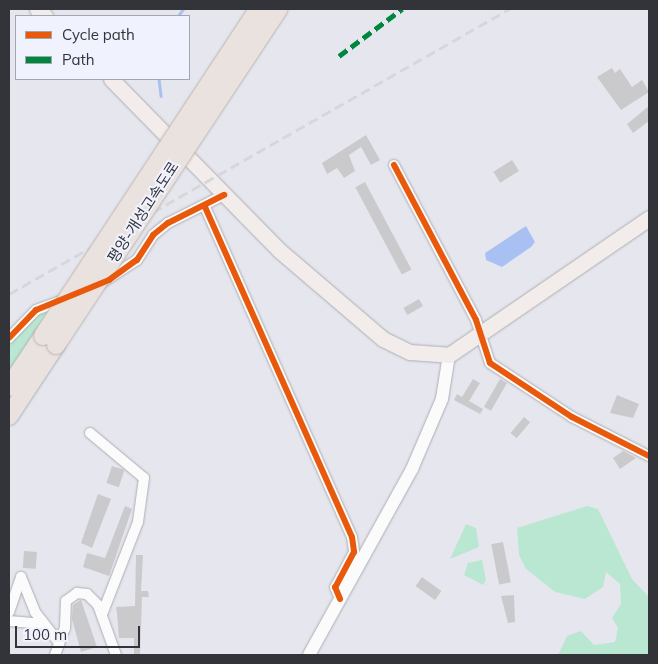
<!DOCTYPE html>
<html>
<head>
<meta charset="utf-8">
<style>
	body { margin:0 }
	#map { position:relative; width:658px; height:664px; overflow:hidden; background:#e6e7ee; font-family:Mulish,"Noto Sans KR",sans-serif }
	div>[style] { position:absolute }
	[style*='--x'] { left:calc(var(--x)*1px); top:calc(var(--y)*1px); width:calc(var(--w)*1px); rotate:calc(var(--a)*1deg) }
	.green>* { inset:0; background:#b9e7d2 }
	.water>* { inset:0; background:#a8c1f2 }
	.stream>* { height:2.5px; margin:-1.25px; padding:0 1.25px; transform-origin:1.25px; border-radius:1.25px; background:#a8c1f2 }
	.building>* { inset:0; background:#cac9cb; transform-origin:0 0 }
	.roads { filter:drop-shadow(0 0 1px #adaeb4) drop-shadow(0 0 1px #adaeb4) }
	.minor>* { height:10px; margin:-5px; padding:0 5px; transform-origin:5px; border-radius:5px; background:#fbfbfc }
	.tertiary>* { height:12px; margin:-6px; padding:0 6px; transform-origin:6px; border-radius:6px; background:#fbfbfc }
	.primary>* { height:15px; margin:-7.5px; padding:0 7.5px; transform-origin:7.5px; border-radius:7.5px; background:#f2ecea }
	.motorway>* { height:18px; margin:-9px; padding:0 9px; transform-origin:9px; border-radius:9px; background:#eae2de }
	.rail>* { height:2.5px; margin-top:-1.25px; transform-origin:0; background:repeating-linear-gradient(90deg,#d7d7da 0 10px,transparent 0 15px) }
	.bridges { filter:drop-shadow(0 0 1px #bcb3b1) drop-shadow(0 0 1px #bcb3b1) }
	.motorway-bridge>* { height:18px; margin:-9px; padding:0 9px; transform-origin:9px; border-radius:9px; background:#eae2de }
	.quiet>* { height:5px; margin-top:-2.5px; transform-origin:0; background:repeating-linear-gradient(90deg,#00873e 0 10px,transparent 0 15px) }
	.cycleway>* { height:6px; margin:-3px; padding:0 3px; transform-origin:3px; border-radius:3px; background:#e8590c }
	span { translate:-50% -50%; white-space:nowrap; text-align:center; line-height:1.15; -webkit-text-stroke:4px #f0f2fe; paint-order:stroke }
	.street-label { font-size:15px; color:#333439 }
	.frame { position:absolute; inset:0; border:10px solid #333439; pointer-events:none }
	.legend { position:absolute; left:15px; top:15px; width:175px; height:65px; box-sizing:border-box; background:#f0f2fe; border:1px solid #a4a6af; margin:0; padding:6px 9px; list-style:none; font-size:15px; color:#333439 }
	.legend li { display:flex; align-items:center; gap:10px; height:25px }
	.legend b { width:25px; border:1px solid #a4a6af }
	.scale { position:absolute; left:15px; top:626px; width:125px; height:22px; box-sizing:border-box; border:2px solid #333439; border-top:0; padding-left:6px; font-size:15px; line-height:18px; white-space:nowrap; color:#333439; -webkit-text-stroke:4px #f0f2fe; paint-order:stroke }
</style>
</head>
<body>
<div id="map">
	<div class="green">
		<i style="clip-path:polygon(47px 312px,9px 372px,9px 341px,37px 313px)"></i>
		<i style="clip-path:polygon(587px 506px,598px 509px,632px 579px,649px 597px,649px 655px,558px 655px,567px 636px,581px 631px,594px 645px,615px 642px,618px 628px,612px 618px,621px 604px,620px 584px,606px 572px,603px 587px,585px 599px,555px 592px,526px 569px,519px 555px,517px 528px)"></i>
		<i style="clip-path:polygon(466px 524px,476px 528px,479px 547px,450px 559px)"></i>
		<i style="clip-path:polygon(482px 560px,486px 580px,483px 585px,464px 575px,468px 563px)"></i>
	</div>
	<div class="water">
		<i style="clip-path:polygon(526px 226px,535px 242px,531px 247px,502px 267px,486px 260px,485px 253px)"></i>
	</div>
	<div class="stream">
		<i style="--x:178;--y:16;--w:9;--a:-54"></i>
		<i style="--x:159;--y:79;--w:17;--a:83"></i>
	</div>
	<div class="building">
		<i style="clip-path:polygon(612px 68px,615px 73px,620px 69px,632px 87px,642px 80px,649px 92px,621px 110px,597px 77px)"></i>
		<i style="clip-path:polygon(649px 106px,649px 121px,633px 133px,627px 124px)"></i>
		<i style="clip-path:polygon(366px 135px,380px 160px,371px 165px,361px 147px,349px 155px,355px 171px,344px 178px,337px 168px,327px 174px,322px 163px)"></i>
		<i style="left:512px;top:160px;width:13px;height:22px;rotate:58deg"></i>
		<i style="left:365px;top:182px;width:99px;height:11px;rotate:62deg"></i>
		<i style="left:419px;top:299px;width:8px;height:18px;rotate:60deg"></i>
		<i style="clip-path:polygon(473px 379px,480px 383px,469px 401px,483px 409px,480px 414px,454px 400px,457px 394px,462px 397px)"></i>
		<i style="left:500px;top:379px;width:8px;height:32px;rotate:30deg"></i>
		<i style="clip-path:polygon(617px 395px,639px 404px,633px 418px,610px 413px)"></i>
		<i style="left:524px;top:417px;width:8px;height:21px;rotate:40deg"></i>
		<i style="clip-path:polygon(623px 451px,636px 458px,620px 469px,613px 458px)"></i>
		<i style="left:112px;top:466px;width:13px;height:18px;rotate:18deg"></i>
		<i style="clip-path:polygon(98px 494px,111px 499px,92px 548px,81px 543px)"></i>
		<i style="clip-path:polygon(125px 506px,132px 509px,109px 576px,83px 567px,87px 553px,105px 558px)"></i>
		<i style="left:503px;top:542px;width:41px;height:12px;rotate:79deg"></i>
		<i style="left:24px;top:551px;width:13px;height:17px;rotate:4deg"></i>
		<i style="clip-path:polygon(136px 555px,143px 555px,141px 591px,148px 591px,149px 597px,142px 597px,140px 655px,134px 655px,134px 638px,119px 638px,117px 613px,116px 607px,135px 606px)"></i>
		<i style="left:422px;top:577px;width:24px;height:11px;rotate:36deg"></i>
		<i style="clip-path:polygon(514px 595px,515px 622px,508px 623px,501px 596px)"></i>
		<i style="clip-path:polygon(81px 600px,97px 647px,81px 652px,72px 619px,73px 605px)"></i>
	</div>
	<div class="roads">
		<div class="minor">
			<i style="--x:394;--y:165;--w:175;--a:62.1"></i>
			<i style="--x:476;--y:320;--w:45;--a:72"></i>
			<i style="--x:490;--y:363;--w:98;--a:33.4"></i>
			<i style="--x:572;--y:417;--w:86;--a:26.9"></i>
			<i style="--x:205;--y:207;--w:361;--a:66"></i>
			<i style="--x:352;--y:537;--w:15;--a:82"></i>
			<i style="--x:354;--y:552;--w:40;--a:118"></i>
			<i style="--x:335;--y:587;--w:13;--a:67"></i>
			<i style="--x:100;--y:284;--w:44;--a:-33"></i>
			<i style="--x:137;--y:260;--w:30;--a:-57"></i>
			<i style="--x:153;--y:235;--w:19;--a:-39"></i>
			<i style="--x:168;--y:223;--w:63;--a:-26.6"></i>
			<i style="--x:9;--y:338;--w:39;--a:-46"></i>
			<i style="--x:36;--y:310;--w:32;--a:-20"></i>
			<i style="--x:90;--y:433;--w:70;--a:39.8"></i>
			<i style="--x:144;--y:478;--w:44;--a:97.8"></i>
			<i style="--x:138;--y:522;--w:97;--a:111.3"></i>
			<i style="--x:21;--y:577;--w:38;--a:68"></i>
			<i style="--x:35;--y:612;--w:37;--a:52"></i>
			<i style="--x:9;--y:612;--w:37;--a:-71"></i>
			<i style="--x:9;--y:621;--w:35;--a:5"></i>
			<i style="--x:55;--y:655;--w:29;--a:-70"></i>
			<i style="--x:65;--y:628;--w:27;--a:-88"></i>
			<i style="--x:66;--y:601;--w:14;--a:-36"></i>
			<i style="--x:77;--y:593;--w:10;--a:6"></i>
			<i style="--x:87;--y:594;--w:16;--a:45"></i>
			<i style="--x:98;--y:605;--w:53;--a:70.2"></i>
		</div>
		<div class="tertiary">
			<i style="--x:309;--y:655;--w:213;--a:-61"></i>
			<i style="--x:412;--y:469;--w:76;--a:-66.8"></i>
			<i style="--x:442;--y:399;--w:45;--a:-81"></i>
		</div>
		<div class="primary">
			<i style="--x:37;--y:9;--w:11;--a:41"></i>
			<i style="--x:111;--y:79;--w:241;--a:45.5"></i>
			<i style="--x:280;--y:251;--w:135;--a:40.5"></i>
			<i style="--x:383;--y:339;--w:30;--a:26"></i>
			<i style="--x:410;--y:352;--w:39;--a:4"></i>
			<i style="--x:449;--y:355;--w:242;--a:-34.4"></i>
		</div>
		<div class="motorway">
			<i style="--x:9;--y:387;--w:61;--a:-56.3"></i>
			<i style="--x:9;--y:416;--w:85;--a:-56.5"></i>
		</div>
	</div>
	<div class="rail">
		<i style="--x:9;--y:294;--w:576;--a:-29.68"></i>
	</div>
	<div class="bridges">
		<div class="motorway-bridge">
			<i style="--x:43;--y:336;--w:392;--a:-56.6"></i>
			<i style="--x:56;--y:345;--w:403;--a:-56.5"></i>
		</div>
	</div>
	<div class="quiet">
		<i style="--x:339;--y:56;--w:79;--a:-36.7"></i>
	</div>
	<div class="cycleway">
		<i style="--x:394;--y:165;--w:175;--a:62.1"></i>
		<i style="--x:476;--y:320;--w:45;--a:72"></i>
		<i style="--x:490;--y:363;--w:98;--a:33.4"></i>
		<i style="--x:572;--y:417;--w:86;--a:26.9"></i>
		<i style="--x:205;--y:207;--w:361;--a:66"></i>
		<i style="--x:352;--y:537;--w:15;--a:82"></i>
		<i style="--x:354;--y:552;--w:40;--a:118"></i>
		<i style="--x:335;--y:587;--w:13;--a:67"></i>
		<i style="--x:9;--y:338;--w:39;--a:-46"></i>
		<i style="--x:36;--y:310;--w:79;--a:-22.3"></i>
		<i style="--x:109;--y:280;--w:34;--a:-36"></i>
		<i style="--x:137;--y:260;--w:30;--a:-57"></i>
		<i style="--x:153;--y:235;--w:19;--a:-39"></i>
		<i style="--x:168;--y:223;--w:63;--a:-26.6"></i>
	</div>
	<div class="street-label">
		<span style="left:143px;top:212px;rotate:-57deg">평양-개성고속도로</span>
	</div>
	<div class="frame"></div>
	<ul class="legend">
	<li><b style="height:6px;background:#e8590c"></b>Cycle path</li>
	<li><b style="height:6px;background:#00873e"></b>Path</li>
	</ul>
	<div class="scale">100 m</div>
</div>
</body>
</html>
